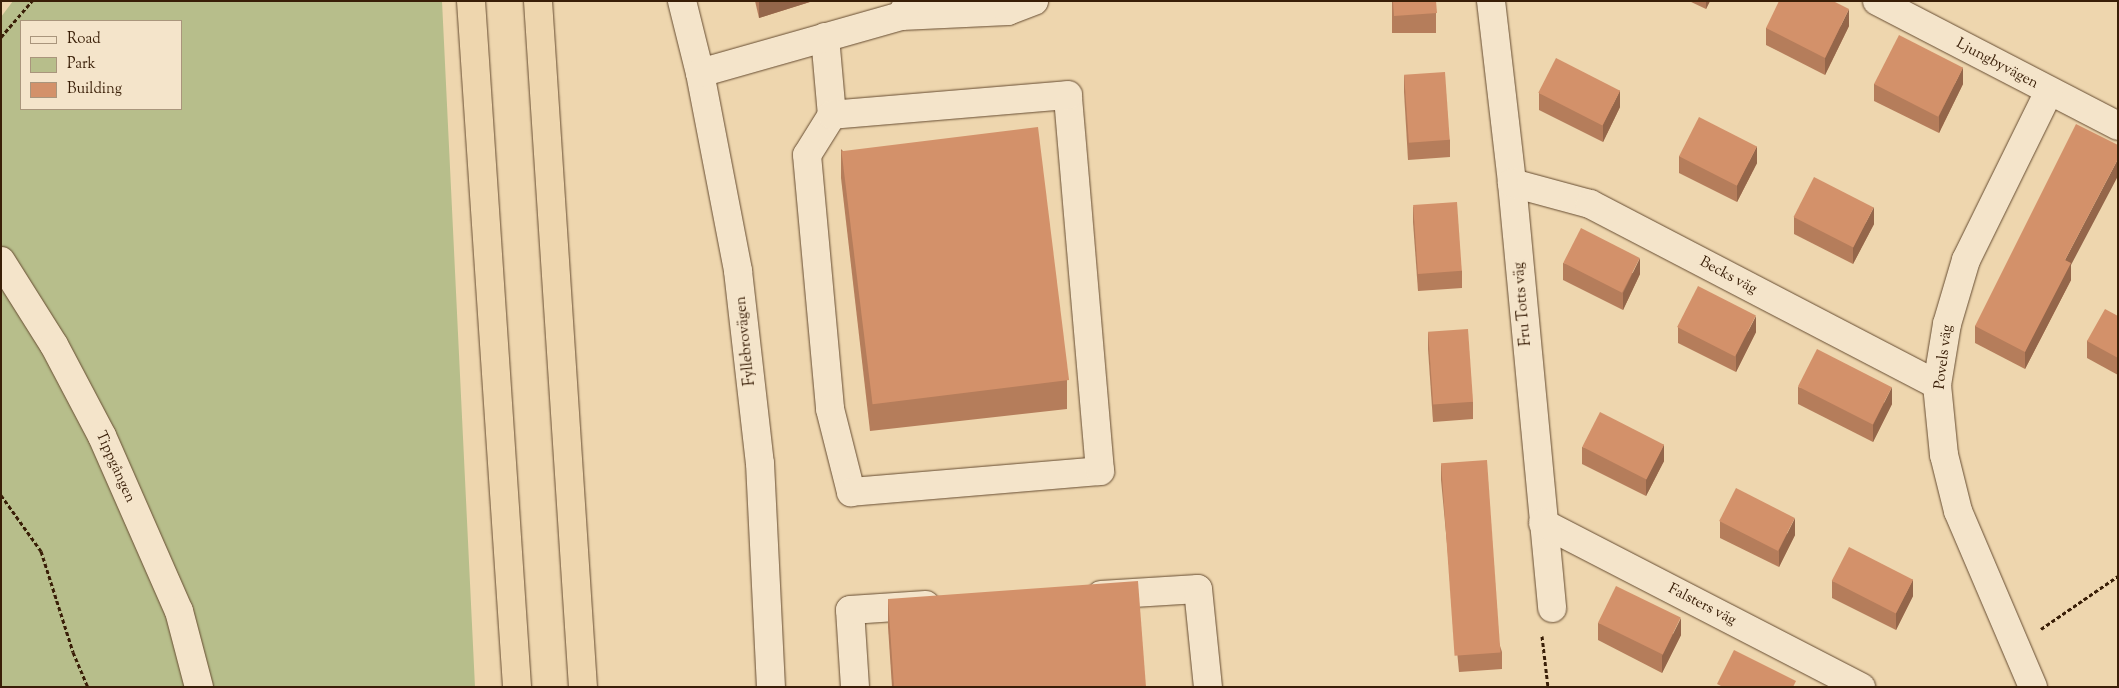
<!DOCTYPE html>
<html>
<head>
<meta charset="utf-8">
<style>
	body { margin:0 }
	#map { position:relative; width:2119px; height:688px; overflow:hidden; background:#eed6ae; font-family:"Sorts Mill Goudy",serif }
	div>[style] { position:absolute }
	[style*='--x'] { left:calc(var(--x)*1px); top:calc(var(--y)*1px); width:calc(var(--w)*1px); rotate:calc(var(--a)*1deg) }
	.green>* { inset:0; background:#b7be8b }
	.path>* { height:3px; margin-top:-1.5px; transform-origin:0; background:repeating-linear-gradient(90deg,#391e07 0 4px,transparent 0 6.5px) }
	.roads { filter:drop-shadow(0 0 1px #664c31) drop-shadow(0 0 1px #664c31) }
	.minor>* { height:28px; margin:-14px; padding:0 14px; transform-origin:14px; border-radius:14px; background:#f4e4ca }
	.highway>* { height:28px; margin:-14px; padding:0 14px; transform-origin:14px; border-radius:14px; background:#eed6ae }
	.wall>* { inset:0; background:#b57d5b; transform-origin:0 0 }
	.shaded-wall>* { inset:0; background:#94664a }
	.building>* { inset:0; background:#d3916a; transform-origin:0 0 }
	span { translate:-50% -50%; white-space:nowrap; text-align:center; line-height:1.15; -webkit-text-stroke:5px #f4e4ca; paint-order:stroke }
	.street-label { font-size:15px; color:#391e07 }
	.frame { position:absolute; inset:0; border:2px solid #391e07; pointer-events:none }
	.legend { position:absolute; left:20px; top:20px; width:162px; height:90px; box-sizing:border-box; background:#f4e4ca; border:1px solid #a9957c; margin:0; padding:6px 9px; list-style:none; font-size:15px; color:#391e07 }
	.legend li { display:flex; align-items:center; gap:10px; height:25px }
	.legend b { width:25px; border:1px solid #a9957c }
</style>
</head>
<body>
<div id="map">
	<div class="green">
		<i style="clip-path:polygon(evenodd,13px 1px,442px 1px,475px 687px,1px 687px,1px 17px,13px 1px,21px 21px,181px 21px,181px 109px,21px 109px,21px 21px)"></i>
	</div>
	<div class="path">
		<i style="--x:1;--y:37;--w:48;--a:-49.3"></i>
		<i style="--x:1;--y:495;--w:69;--a:54.5"></i>
		<i style="--x:41;--y:551;--w:106;--a:72.4"></i>
		<i style="--x:73;--y:652;--w:38;--a:67"></i>
		<i style="--x:2041;--y:629;--w:93;--a:-34.5"></i>
		<i style="--x:1542;--y:636;--w:51;--a:83.3"></i>
	</div>
	<div class="roads">
		<div class="minor">
			<i style="--x:682;--y:1;--w:74;--a:76"></i>
			<i style="--x:700;--y:73;--w:202;--a:79.1"></i>
			<i style="--x:738;--y:271;--w:193;--a:83.5"></i>
			<i style="--x:760;--y:463;--w:224;--a:87.2"></i>
			<i style="--x:1491;--y:1;--w:183;--a:83.4"></i>
			<i style="--x:1512;--y:183;--w:427;--a:84.6"></i>
			<i style="--x:1877;--y:1;--w:271;--a:27.4"></i>
			<i style="--x:901;--y:16;--w:107;--a:-2.7"></i>
			<i style="--x:1008;--y:11;--w:28;--a:-21"></i>
			<i style="--x:825;--y:37;--w:78;--a:84.9"></i>
			<i style="--x:832;--y:115;--w:47;--a:122"></i>
			<i style="--x:807;--y:155;--w:255;--a:84.8"></i>
			<i style="--x:830;--y:409;--w:86;--a:75.8"></i>
			<i style="--x:851;--y:492;--w:250;--a:-4.8"></i>
			<i style="--x:1100;--y:471;--w:377;--a:-94.9"></i>
			<i style="--x:1068;--y:95;--w:237;--a:175.2"></i>
			<i style="--x:700;--y:73;--w:209;--a:-15.8"></i>
			<i style="--x:901;--y:16;--w:17;--a:-62"></i>
			<i style="--x:1512;--y:183;--w:81;--a:15.1"></i>
			<i style="--x:1590;--y:204;--w:391;--a:27.5"></i>
			<i style="--x:1;--y:261;--w:99;--a:57.8"></i>
			<i style="--x:54;--y:345;--w:103;--a:62.2"></i>
			<i style="--x:102;--y:436;--w:191;--a:66.3"></i>
			<i style="--x:179;--y:611;--w:79;--a:75.3"></i>
			<i style="--x:1543;--y:523;--w:358;--a:27.3"></i>
			<i style="--x:1101;--y:595;--w:97;--a:-3.5"></i>
			<i style="--x:1198;--y:589;--w:99;--a:84.2"></i>
			<i style="--x:855;--y:687;--w:77;--a:-93.7"></i>
			<i style="--x:850;--y:610;--w:76;--a:-3.8"></i>
			<i style="--x:2033;--y:687;--w:191;--a:-113.1"></i>
			<i style="--x:1958;--y:511;--w:58;--a:-104"></i>
			<i style="--x:1944;--y:455;--w:70;--a:-95.7"></i>
			<i style="--x:1937;--y:385;--w:62;--a:-80.7"></i>
			<i style="--x:1947;--y:324;--w:67;--a:-73.5"></i>
			<i style="--x:1966;--y:260;--w:188;--a:-63.8"></i>
		</div>
		<div class="highway">
			<i style="--x:471;--y:1;--w:688;--a:86.16"></i>
			<i style="--x:538;--y:1;--w:687;--a:86.25"></i>
		</div>
	</div>
	<div class="wall">
		<i style="clip-path:polygon(755px 1px,813px 1px,759px 18px)"></i>
		<i style="left:1392px;top:1px;width:44px;height:32px"></i>
		<i style="clip-path:polygon(1689px 1px,1710px 1px,1706px 9px)"></i>
		<i style="clip-path:polygon(1849px 26px,1825px 75px,1766px 45px,1766px 28px)"></i>
		<i style="clip-path:polygon(1404px 75px,1450px 140px,1450px 157px,1408px 160px,1404px 92px)"></i>
		<i style="clip-path:polygon(1874px 84px,1963px 84px,1939px 133px,1874px 101px)"></i>
		<i style="clip-path:polygon(1539px 93px,1620px 107px,1603px 142px,1539px 110px)"></i>
		<i style="clip-path:polygon(841px 149px,1067px 380px,1067px 409px,870px 431px,841px 178px)"></i>
		<i style="clip-path:polygon(1679px 156px,1757px 163px,1737px 202px,1679px 173px)"></i>
		<i style="clip-path:polygon(1413px 206px,1462px 271px,1462px 288px,1418px 291px,1413px 222px)"></i>
		<i style="clip-path:polygon(1794px 217px,1874px 224px,1853px 264px,1794px 234px)"></i>
		<i style="clip-path:polygon(1563px 263px,1640px 274px,1623px 310px,1563px 280px)"></i>
		<i style="clip-path:polygon(2071px 265px,2071px 280px,2025px 369px,1975px 343px,1975px 326px)"></i>
		<i style="clip-path:polygon(2118px 316px,2118px 375px,2087px 358px,2087px 341px)"></i>
		<i style="clip-path:polygon(1678px 327px,1756px 332px,1736px 372px,1678px 343px)"></i>
		<i style="clip-path:polygon(1428px 332px,1473px 402px,1473px 419px,1433px 422px,1428px 349px)"></i>
		<i style="clip-path:polygon(1798px 387px,1892px 404px,1873px 442px,1798px 404px)"></i>
		<i style="clip-path:polygon(1582px 447px,1664px 461px,1646px 496px,1582px 464px)"></i>
		<i style="clip-path:polygon(1441px 463px,1502px 652px,1502px 669px,1459px 672px,1441px 480px)"></i>
		<i style="clip-path:polygon(1720px 521px,1795px 535px,1779px 567px,1720px 538px)"></i>
		<i style="clip-path:polygon(1832px 581px,1913px 596px,1896px 630px,1832px 598px)"></i>
		<i style="clip-path:polygon(888px 599px,1146px 687px,892px 687px,888px 627px)"></i>
		<i style="clip-path:polygon(1598px 623px,1681px 635px,1662px 673px,1598px 640px)"></i>
	</div>
	<div class="shaded-wall">
		<i style="clip-path:polygon(759px 1px,813px 1px,759px 18px)"></i>
		<i style="clip-path:polygon(1706px 1px,1710px 1px,1706px 9px)"></i>
		<i style="clip-path:polygon(1849px 9px,1849px 26px,1825px 75px,1825px 58px)"></i>
		<i style="clip-path:polygon(1963px 67px,1963px 84px,1939px 133px,1939px 116px)"></i>
		<i style="clip-path:polygon(1620px 90px,1620px 107px,1603px 142px,1603px 125px)"></i>
		<i style="clip-path:polygon(1757px 146px,1757px 163px,1737px 202px,1737px 185px)"></i>
		<i style="clip-path:polygon(2118px 159px,2118px 176px,2071px 265px,2071px 280px,2025px 369px,2025px 352px,2065px 260px)"></i>
		<i style="clip-path:polygon(1874px 207px,1874px 224px,1853px 264px,1853px 247px)"></i>
		<i style="clip-path:polygon(1640px 258px,1640px 274px,1623px 310px,1623px 293px)"></i>
		<i style="clip-path:polygon(1756px 316px,1756px 332px,1736px 372px,1736px 355px)"></i>
		<i style="clip-path:polygon(1892px 387px,1892px 404px,1873px 442px,1873px 425px)"></i>
		<i style="clip-path:polygon(1664px 444px,1664px 461px,1646px 496px,1646px 479px)"></i>
		<i style="clip-path:polygon(1795px 518px,1795px 535px,1779px 567px,1779px 550px)"></i>
		<i style="clip-path:polygon(1913px 579px,1913px 596px,1896px 630px,1896px 613px)"></i>
		<i style="clip-path:polygon(1681px 618px,1681px 635px,1662px 673px,1662px 656px)"></i>
	</div>
	<div class="building">
		<i style="clip-path:polygon(1393px 1px,1436px 1px,1437px 13px,1394px 16px)"></i>
		<i style="clip-path:polygon(1779px 1px,1833px 1px,1849px 9px,1825px 58px,1766px 28px)"></i>
		<i style="left:1899px;top:35px;width:72px;height:55px;rotate:27deg"></i>
		<i style="left:1556px;top:58px;width:72px;height:39px;rotate:27deg"></i>
		<i style="left:1445px;top:72px;width:68px;height:41px;rotate:86deg"></i>
		<i style="left:1699px;top:117px;width:65px;height:44px;rotate:27deg"></i>
		<i style="clip-path:polygon(2076px 124px,2118px 145px,2118px 159px,2065px 260px,2071px 263px,2025px 352px,1975px 326px)"></i>
		<i style="left:1038px;top:127px;width:255px;height:198px;rotate:83deg"></i>
		<i style="left:1814px;top:177px;width:67px;height:45px;rotate:27deg"></i>
		<i style="left:1457px;top:202px;width:69px;height:44px;rotate:86deg"></i>
		<i style="left:1581px;top:228px;width:66px;height:39px;rotate:27deg"></i>
		<i style="left:1698px;top:286px;width:65px;height:46px;rotate:27deg"></i>
		<i style="clip-path:polygon(2105px 309px,2118px 316px,2118px 358px,2087px 341px)"></i>
		<i style="left:1468px;top:329px;width:73px;height:40px;rotate:86deg"></i>
		<i style="left:1817px;top:349px;width:84px;height:42px;rotate:27deg"></i>
		<i style="left:1600px;top:412px;width:72px;height:39px;rotate:27deg"></i>
		<i style="left:1487px;top:460px;width:193px;height:46px;rotate:86deg"></i>
		<i style="left:1736px;top:488px;width:66px;height:37px;rotate:27deg"></i>
		<i style="left:1849px;top:547px;width:72px;height:38px;rotate:27deg"></i>
		<i style="clip-path:polygon(1138px 581px,1146px 687px,894px 687px,888px 599px)"></i>
		<i style="left:1616px;top:586px;width:72px;height:41px;rotate:26deg"></i>
		<i style="clip-path:polygon(1734px 650px,1796px 681px,1793px 687px,1723px 687px,1717px 684px)"></i>
	</div>
	<div class="street-label">
		<span style="left:1997px;top:64px;rotate:28deg">Ljungbyvägen</span>
		<span style="left:1728px;top:276px;rotate:28deg">Becks väg</span>
		<span style="left:1523px;top:304px;rotate:-95deg">Fru Totts väg</span>
		<span style="left:746px;top:341px;rotate:-96deg">Fyllebrovägen</span>
		<span style="left:1944px;top:357px;rotate:-83deg">Povels väg</span>
		<span style="left:115px;top:467px;rotate:66deg">Tippgången</span>
		<span style="left:1702px;top:605px;rotate:27deg">Falsters väg</span>
	</div>
	<div class="frame"></div>
	<ul class="legend">
	<li><b style="height:6px;background:#f4e4ca"></b>Road</li>
	<li><b style="height:14px;background:#b7be8b"></b>Park</li>
	<li><b style="height:14px;background:#d3916a"></b>Building</li>
	</ul>
</div>
</body>
</html>
